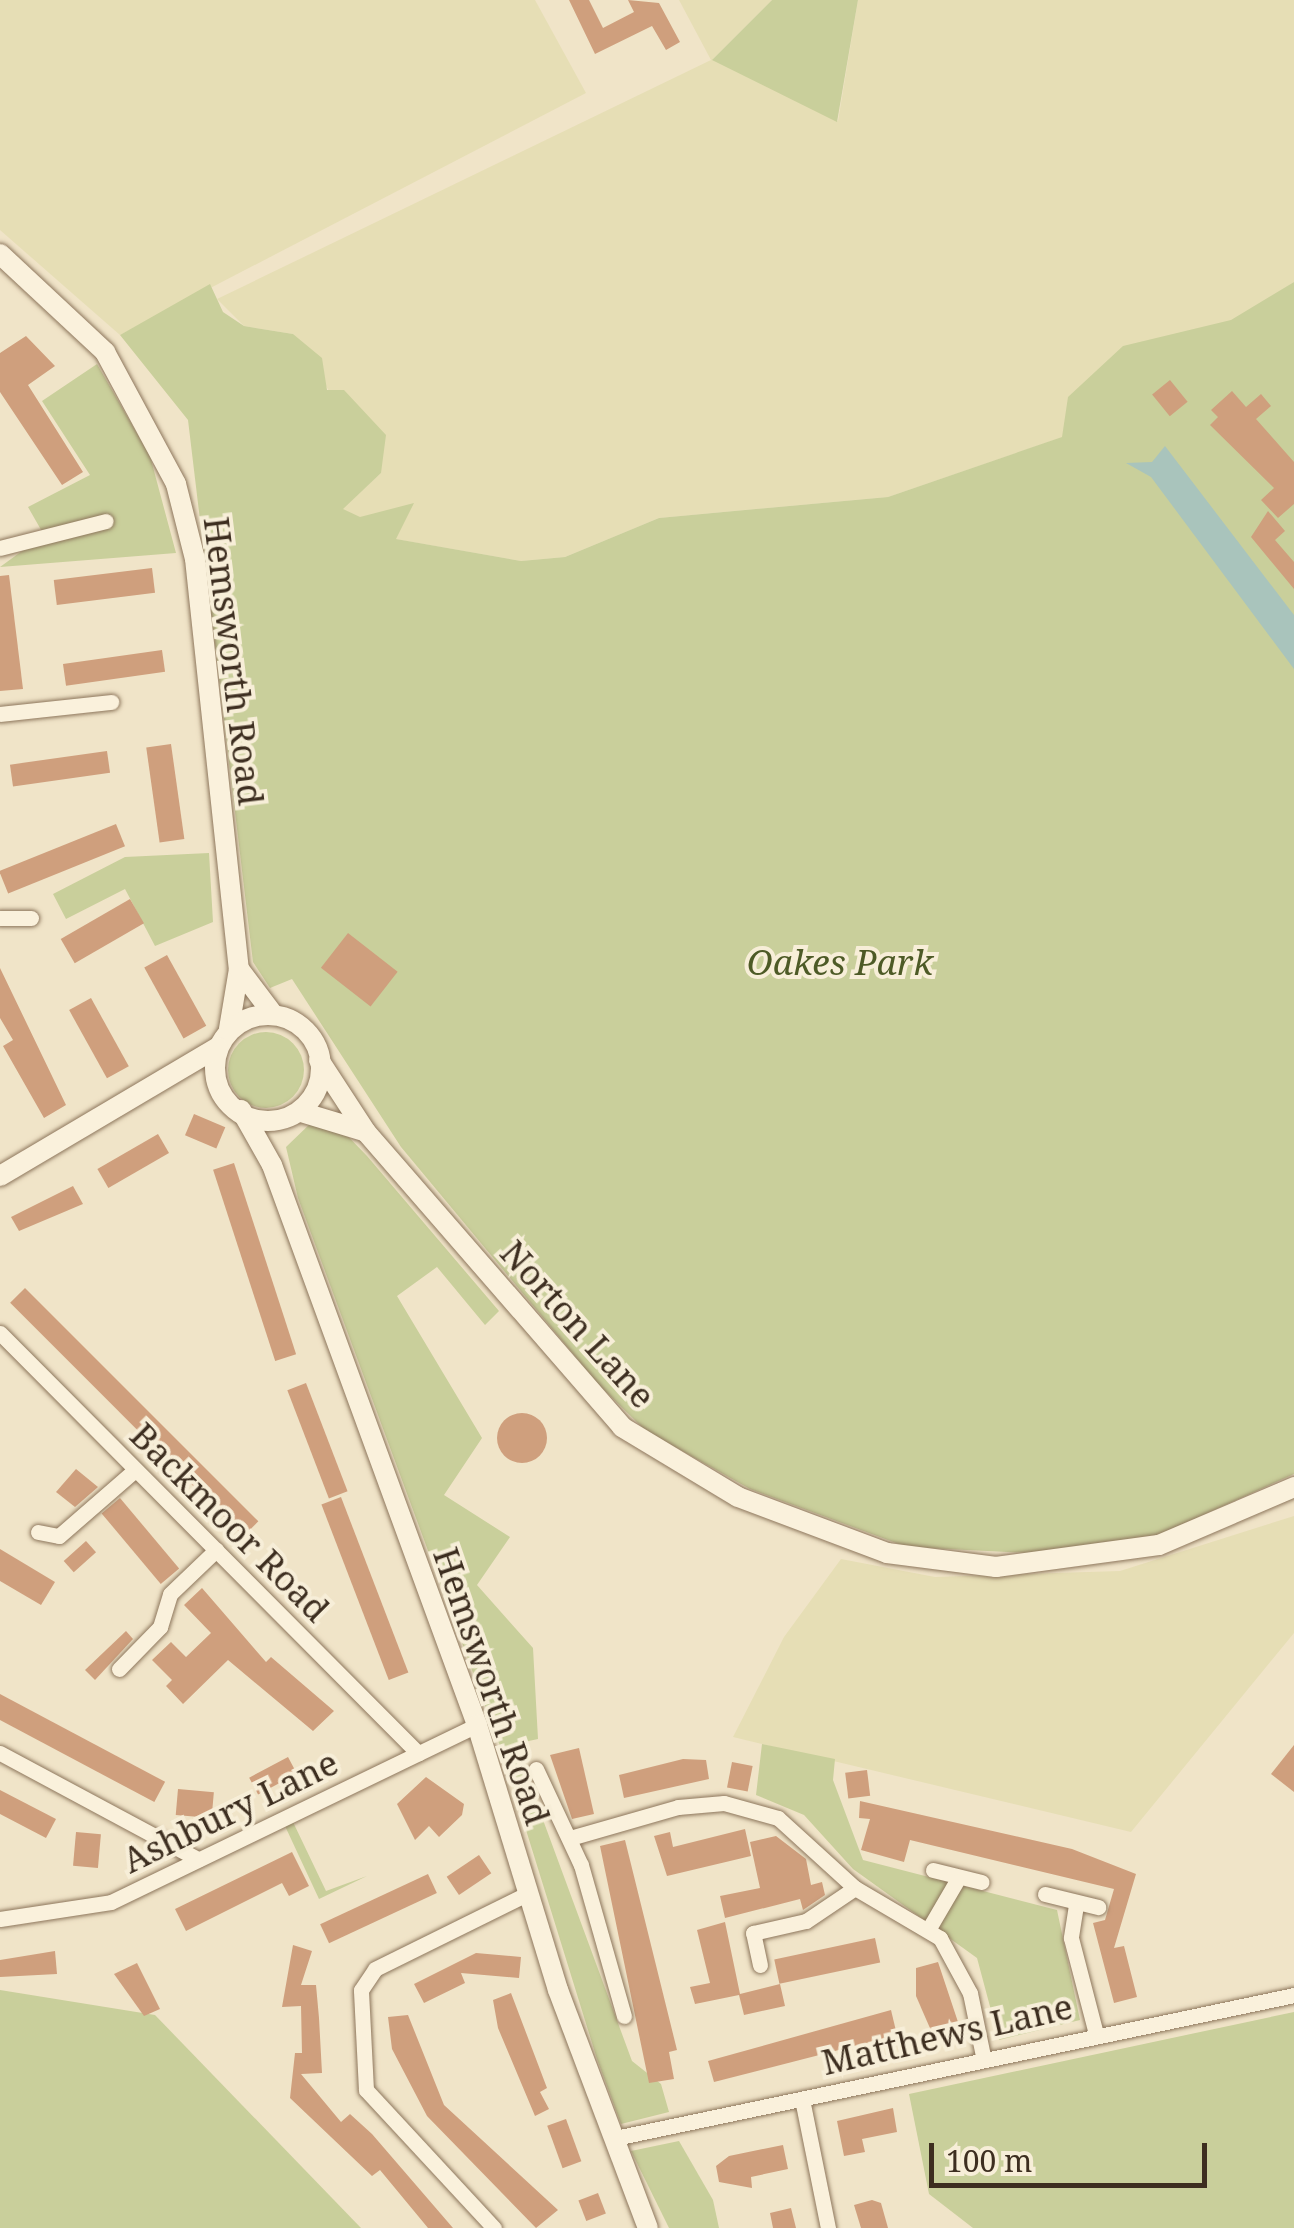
<!DOCTYPE html>
<html>
<head>
<meta charset="utf-8">
<style>
	body { margin:0 }
	#map { position:relative; width:1294px; height:2228px; overflow:hidden; background:#f0e4c8; font-family:"Noto Serif",serif }
	div>[style] { position:absolute }
	[style*='--x'] { left:calc(var(--x)*1px); top:calc(var(--y)*1px); width:calc(var(--w)*1px); rotate:calc(var(--a)*1deg) }
	.farmland>* { inset:0; background:#e6deb5 }
	.green>* { inset:0; background:#c9cf9b }
	.round { border-radius:50% }
	.water>* { inset:0; background:#a9c4bc }
	.building>* { inset:0; background:#cf9f7d; transform-origin:0 0 }
	.roads { filter:drop-shadow(0 0 2px #8d765c) drop-shadow(0 0 2px #8d765c) }
	.minor>* { height:15px; margin:-7.5px; padding:0 7.5px; transform-origin:7.5px; border-radius:7.5px; background:#faf1dc }
	.tertiary>* { height:20px; margin:-10px; padding:0 10px; transform-origin:10px; border-radius:10px; background:#faf1dc }
	.tertiary>.ring { margin:-10px; padding:0; box-sizing:content-box; background:none; border:20px solid #faf1dc; border-radius:50% }
	span { translate:-50% -50%; white-space:nowrap; text-align:center; line-height:1.15; -webkit-text-stroke:8px #f7eed8; paint-order:stroke }
	.street-label { font-size:35px; color:#3d2e20 }
	.park-label { font-size:35px; color:#4d5a26; font-style:italic }
	.scale { position:absolute; left:929px; top:2143px; width:278px; height:45px; box-sizing:border-box; border:5px solid #3d2e20; border-top:0; padding-left:12px; font-size:30px; line-height:35px; white-space:nowrap; color:#3d2e20; -webkit-text-stroke:8px #f7eed8; paint-order:stroke }
</style>
</head>
<body>
<div id="map">
	<div class="farmland">
		<i style="clip-path:polygon(0 0,535px 0,586px 93px,120px 335px,0 230px)"></i>
		<i style="clip-path:polygon(679px 0,772px 0,713px 59px,838px 121px,858px 0,1294px 0,1294px 282px,1063px 437px,888px 497px,659px 518px,565px 557px,521px 561px,395px 539px,342px 509px,381px 473px,293px 334px,244px 326px,217px 299px,711px 60px)"></i>
		<i style="clip-path:polygon(1294px 1516px,1294px 1633px,1131px 1832px,733px 1737px,784px 1637px,841px 1559px,935px 1577px,1120px 1571px)"></i>
	</div>
	<div class="green">
		<i style="clip-path:polygon(772px 0,858px 0,837px 122px,712px 60px)"></i>
		<i style="clip-path:polygon(1294px 282px,1294px 1474px,1161px 1534px,1050px 1554px,907px 1547px,750px 1489px,645px 1430px,599px 1385px,401px 1147px,292px 979px,270px 988px,253px 962px,188px 420px,120px 335px,210px 284px,223px 312px,244px 326px,293px 334px,322px 358px,327px 390px,344px 390px,386px 435px,381px 473px,343px 509px,360px 517px,414px 503px,396px 539px,521px 561px,565px 557px,659px 518px,888px 497px,1062px 437px,1068px 397px,1123px 346px,1231px 320px)"></i>
		<i style="clip-path:polygon(97px 364px,150px 456px,176px 553px,0 567px,44px 535px,28px 507px,90px 475px,42px 401px)"></i>
		<i style="clip-path:polygon(209px 853px,213px 922px,155px 946px,125px 889px,66px 919px,53px 894px,125px 857px)"></i>
		<i class="round" style="left:228px;top:1032px;width:76px;height:76px"></i>
		<i style="clip-path:polygon(314px 1120px,338px 1126px,367px 1156px,499px 1311px,485px 1325px,437px 1267px,397px 1296px,482px 1438px,444px 1495px,510px 1537px,477px 1585px,533px 1648px,538px 1739px,515px 1744px,632px 2061px,661px 2084px,669px 2112px,621px 2124px,597px 2059px,500px 1746px,298px 1198px,286px 1147px)"></i>
		<i style="clip-path:polygon(762px 1744px,835px 1759px,833px 1780px,863px 1860px,1057px 1910px,1080px 2020px,999px 2040px,977px 1958px,853px 1869px,804px 1815px,756px 1795px)"></i>
		<i style="clip-path:polygon(293px 1822px,326px 1891px,367px 1876px,319px 1899px,285px 1826px)"></i>
		<i style="clip-path:polygon(0 1990px,155px 2015px,361px 2228px,0 2228px)"></i>
		<i style="clip-path:polygon(1294px 2012px,1294px 2228px,973px 2228px,929px 2194px,909px 2094px)"></i>
		<i style="clip-path:polygon(679px 2141px,713px 2200px,719px 2228px,669px 2228px,631px 2151px)"></i>
	</div>
	<div class="water">
		<i style="clip-path:polygon(1165px 446px,1294px 615px,1294px 669px,1151px 477px,1126px 463px,1152px 462px)"></i>
	</div>
	<div class="building">
		<i style="clip-path:polygon(569px 0,589px 0,603px 28px,634px 12px,628px 0,659px 3px,680px 42px,666px 50px,652px 26px,595px 54px)"></i>
		<i style="clip-path:polygon(26px 336px,55px 366px,28px 385px,83px 472px,62px 485px,0 392px,0 353px)"></i>
		<i style="left:1170px;top:380px;width:28px;height:23px;rotate:51deg"></i>
		<i style="clip-path:polygon(1232px 391px,1246px 407px,1261px 394px,1271px 406px,1256px 419px,1294px 462px,1294px 504px,1278px 518px,1261px 500px,1274px 488px,1210px 425px,1218px 417px,1211px 410px)"></i>
		<i style="clip-path:polygon(1268px 511px,1285px 531px,1275px 540px,1294px 562px,1294px 589px,1251px 537px)"></i>
		<i style="left:152px;top:568px;width:25px;height:99px;rotate:83deg"></i>
		<i style="clip-path:polygon(9px 575px,23px 689px,0 691px,0 576px)"></i>
		<i style="left:162px;top:650px;width:22px;height:100px;rotate:82deg"></i>
		<i style="left:171px;top:744px;width:96px;height:25px;rotate:82deg"></i>
		<i style="left:107px;top:751px;width:22px;height:98px;rotate:82deg"></i>
		<i style="left:116px;top:824px;width:24px;height:126px;rotate:68deg"></i>
		<i style="left:130px;top:899px;width:28px;height:80px;rotate:60deg"></i>
		<i style="left:348px;top:933px;width:63px;height:44px;rotate:38deg"></i>
		<i style="left:167px;top:955px;width:81px;height:26px;rotate:61deg"></i>
		<i style="clip-path:polygon(0 968px,66px 1105px,44px 1118px,3px 1046px,13px 1040px,0 1018px)"></i>
		<i style="left:91px;top:998px;width:78px;height:25px;rotate:61deg"></i>
		<i style="left:194px;top:1114px;width:34px;height:23px;rotate:23deg"></i>
		<i style="left:158px;top:1134px;width:22px;height:70px;rotate:60deg"></i>
		<i style="left:234px;top:1163px;width:201px;height:22px;rotate:72deg"></i>
		<i style="clip-path:polygon(73px 1186px,83px 1204px,19px 1231px,11px 1217px)"></i>
		<i style="left:25px;top:1288px;width:330px;height:21px;rotate:45deg"></i>
		<i style="left:306px;top:1383px;width:116px;height:20px;rotate:69deg"></i>
		<i class="round" style="left:497px;top:1413px;width:50px;height:50px"></i>
		<i style="clip-path:polygon(76px 1469px,98px 1487px,75px 1507px,56px 1492px)"></i>
		<i style="left:341px;top:1497px;width:188px;height:21px;rotate:69deg"></i>
		<i style="left:120px;top:1498px;width:92px;height:24px;rotate:50deg"></i>
		<i style="left:86px;top:1541px;width:15px;height:30px;rotate:48deg"></i>
		<i style="clip-path:polygon(0 1549px,55px 1582px,41px 1605px,0 1581px)"></i>
		<i style="clip-path:polygon(202px 1588px,266px 1662px,271px 1657px,334px 1711px,313px 1731px,228px 1660px,183px 1704px,166px 1686px,172px 1680px,152px 1660px,171px 1642px,186px 1657px,211px 1633px,184px 1605px)"></i>
		<i style="clip-path:polygon(126px 1631px,133px 1639px,95px 1680px,85px 1670px)"></i>
		<i style="left:0;top:1694px;width:187px;height:23px;rotate:28deg"></i>
		<i style="clip-path:polygon(1294px 1745px,1294px 1792px,1271px 1774px)"></i>
		<i style="clip-path:polygon(579px 1748px,594px 1814px,572px 1819px,550px 1755px)"></i>
		<i style="left:288px;top:1757px;width:19px;height:44px;rotate:62deg"></i>
		<i style="clip-path:polygon(683px 1759px,706px 1760px,709px 1779px,624px 1798px,619px 1775px)"></i>
		<i style="left:732px;top:1762px;width:21px;height:26px;rotate:11deg"></i>
		<i style="left:867px;top:1770px;width:26px;height:22px;rotate:83deg"></i>
		<i style="clip-path:polygon(426px 1777px,464px 1804px,462px 1815px,439px 1837px,429px 1826px,415px 1840px,397px 1804px)"></i>
		<i style="left:178px;top:1789px;width:36px;height:26px;rotate:5deg"></i>
		<i style="clip-path:polygon(0 1790px,56px 1819px,46px 1838px,0 1814px)"></i>
		<i style="clip-path:polygon(860px 1801px,1072px 1849px,1136px 1874px,1114px 1948px,1124px 1946px,1137px 1997px,1114px 2003px,1093px 1923px,1105px 1920px,1114px 1889px,910px 1840px,904px 1862px,861px 1850px,870px 1819px,859px 1818px)"></i>
		<i style="clip-path:polygon(745px 1829px,751px 1856px,667px 1876px,654px 1836px,670px 1832px,673px 1847px)"></i>
		<i style="left:76px;top:1832px;width:25px;height:34px;rotate:5deg"></i>
		<i style="clip-path:polygon(776px 1836px,806px 1859px,811px 1885px,822px 1882px,825px 1895px,803px 1910px,800px 1899px,725px 1918px,720px 1896px,760px 1888px,750px 1842px)"></i>
		<i style="clip-path:polygon(625px 1840px,677px 2050px,669px 2052px,674px 2079px,649px 2083px,600px 1846px)"></i>
		<i style="clip-path:polygon(292px 1852px,309px 1886px,289px 1896px,282px 1883px,186px 1931px,175px 1909px)"></i>
		<i style="left:479px;top:1855px;width:22px;height:39px;rotate:56deg"></i>
		<i style="left:428px;top:1874px;width:21px;height:119px;rotate:65deg"></i>
		<i style="clip-path:polygon(725px 1922px,740px 1994px,780px 1984px,785px 2006px,744px 2015px,739px 1995px,695px 2004px,690px 1987px,710px 1983px,697px 1930px)"></i>
		<i style="left:875px;top:1938px;width:25px;height:103px;rotate:78deg"></i>
		<i style="clip-path:polygon(293px 1945px,312px 1951px,301px 1985px,316px 1985px,319px 2018px,322px 2073px,301px 2074px,341px 2122px,350px 2114px,372px 2134px,453px 2228px,428px 2228px,380px 2170px,372px 2176px,290px 2098px,295px 2053px,302px 2053px,301px 2006px,282px 2007px)"></i>
		<i style="clip-path:polygon(55px 1951px,57px 1974px,0 1977px,0 1960px)"></i>
		<i style="clip-path:polygon(476px 1953px,521px 1957px,519px 1978px,461px 1973px,465px 1983px,424px 2003px,414px 1984px)"></i>
		<i style="clip-path:polygon(938px 1962px,963px 2037px,936px 2042px,916px 1996px,916px 1968px)"></i>
		<i style="clip-path:polygon(137px 1963px,160px 2009px,144px 2016px,114px 1974px)"></i>
		<i style="clip-path:polygon(511px 1993px,547px 2088px,540px 2092px,549px 2109px,535px 2116px,498px 2028px,493px 2000px)"></i>
		<i style="clip-path:polygon(891px 2010px,897px 2035px,714px 2082px,708px 2061px)"></i>
		<i style="clip-path:polygon(408px 2015px,444px 2105px,558px 2210px,536px 2228px,427px 2116px,392px 2049px,388px 2017px)"></i>
		<i style="clip-path:polygon(893px 2108px,897px 2132px,862px 2139px,865px 2152px,844px 2156px,837px 2121px)"></i>
		<i style="left:566px;top:2119px;width:45px;height:20px;rotate:70deg"></i>
		<i style="clip-path:polygon(783px 2145px,788px 2169px,751px 2177px,752px 2188px,719px 2182px,716px 2166px,729px 2156px)"></i>
		<i style="left:598px;top:2193px;width:22px;height:21px;rotate:69deg"></i>
		<i style="clip-path:polygon(872px 2200px,881px 2203px,888px 2228px,861px 2228px,854px 2205px)"></i>
		<i style="clip-path:polygon(791px 2208px,796px 2228px,773px 2228px,770px 2213px)"></i>
	</div>
	<div class="roads">
		<div class="minor">
			<i style="--x:0;--y:548;--w:109;--a:-14.3"></i>
			<i style="--x:0;--y:714;--w:112;--a:-6.2"></i>
			<i style="--x:0;--y:918;--w:31;--a:0"></i>
			<i style="--x:0;--y:1333;--w:593;--a:45.14"></i>
			<i style="--x:38;--y:1532;--w:21;--a:11"></i>
			<i style="--x:59;--y:1536;--w:101;--a:-41"></i>
			<i style="--x:119;--y:1669;--w:59;--a:-45.7"></i>
			<i style="--x:160;--y:1627;--w:34;--a:-73"></i>
			<i style="--x:170;--y:1594;--w:64;--a:-43.7"></i>
			<i style="--x:0;--y:1753;--w:225;--a:28.2"></i>
			<i style="--x:536;--y:1769;--w:106;--a:64.9"></i>
			<i style="--x:581;--y:1865;--w:157;--a:74.1"></i>
			<i style="--x:570;--y:1838;--w:112;--a:-16"></i>
			<i style="--x:678;--y:1807;--w:46;--a:-5"></i>
			<i style="--x:724;--y:1803;--w:56;--a:15.5"></i>
			<i style="--x:778;--y:1818;--w:104;--a:42.3"></i>
			<i style="--x:855;--y:1888;--w:99;--a:30.5"></i>
			<i style="--x:940;--y:1938;--w:63;--a:61.4"></i>
			<i style="--x:970;--y:1993;--w:64;--a:78.3"></i>
			<i style="--x:933;--y:1870;--w:50;--a:13.8"></i>
			<i style="--x:1045;--y:1894;--w:55;--a:13.8"></i>
			<i style="--x:1076;--y:1905;--w:33;--a:99"></i>
			<i style="--x:1071;--y:1938;--w:95;--a:75.4"></i>
			<i style="--x:0;--y:1919;--w:112;--a:-8.7"></i>
			<i style="--x:111;--y:1902;--w:407;--a:-25.8"></i>
			<i style="--x:928;--y:1930;--w:56;--a:-59.7"></i>
			<i style="--x:760;--y:1965;--w:33;--a:-102"></i>
			<i style="--x:753;--y:1933;--w:54;--a:-12.8"></i>
			<i style="--x:806;--y:1921;--w:59;--a:-34"></i>
			<i style="--x:802;--y:2099;--w:132;--a:78.6"></i>
			<i style="--x:615;--y:2138;--w:694;--a:-11.89"></i>
			<i style="--x:494;--y:2228;--w:188;--a:-132.8"></i>
			<i style="--x:366;--y:2090;--w:100;--a:-92.9"></i>
			<i style="--x:361;--y:1990;--w:25;--a:-56"></i>
			<i style="--x:375;--y:1969;--w:169;--a:-26.3"></i>
		</div>
		<div class="tertiary">
			<i style="--x:0;--y:254;--w:144;--a:43"></i>
			<i style="--x:105;--y:352;--w:150;--a:61.7"></i>
			<i style="--x:176;--y:484;--w:77;--a:75.8"></i>
			<i style="--x:195;--y:559;--w:412;--a:83.9"></i>
			<i style="--x:239;--y:969;--w:61;--a:99.5"></i>
			<i style="--x:239;--y:969;--w:56;--a:52.9"></i>
			<i class="ring" style="left:215px;top:1015px;width:86px;height:86px"></i>
			<i style="--x:319;--y:1060;--w:86;--a:56.9"></i>
			<i style="--x:366;--y:1132;--w:391;--a:49"></i>
			<i style="--x:622;--y:1427;--w:135;--a:31.1"></i>
			<i style="--x:738;--y:1497;--w:159;--a:20.6"></i>
			<i style="--x:887;--y:1553;--w:110;--a:7.3"></i>
			<i style="--x:996;--y:1567;--w:164;--a:-7.7"></i>
			<i style="--x:1159;--y:1545;--w:147;--a:-23.2"></i>
			<i style="--x:241;--y:1110;--w:63;--a:60.6"></i>
			<i style="--x:272;--y:1165;--w:596;--a:69.89"></i>
			<i style="--x:477;--y:1725;--w:277;--a:73"></i>
			<i style="--x:558;--y:1990;--w:254;--a:69.3"></i>
			<i style="--x:301;--y:1112;--w:66;--a:16.8"></i>
			<i style="--x:0;--y:1176;--w:253;--a:-30.6"></i>
		</div>
	</div>
	<div class="street-label">
		<span style="left:234px;top:661px;rotate:83deg">Hemsworth Road</span>
		<span style="left:578px;top:1324px;rotate:48deg">Norton Lane</span>
		<span style="left:230px;top:1522px;rotate:45deg">Backmoor Road</span>
		<span style="left:492px;top:1686px;rotate:71deg">Hemsworth Road</span>
		<span style="left:230px;top:1811px;rotate:-26deg">Ashbury Lane</span>
		<span style="left:947px;top:2034px;rotate:-13deg">Matthews Lane</span>
	</div>
	<div class="park-label">
		<span style="left:840px;top:962px">Oakes Park</span>
	</div>
	<div class="scale">100 m</div>
</div>
</body>
</html>
